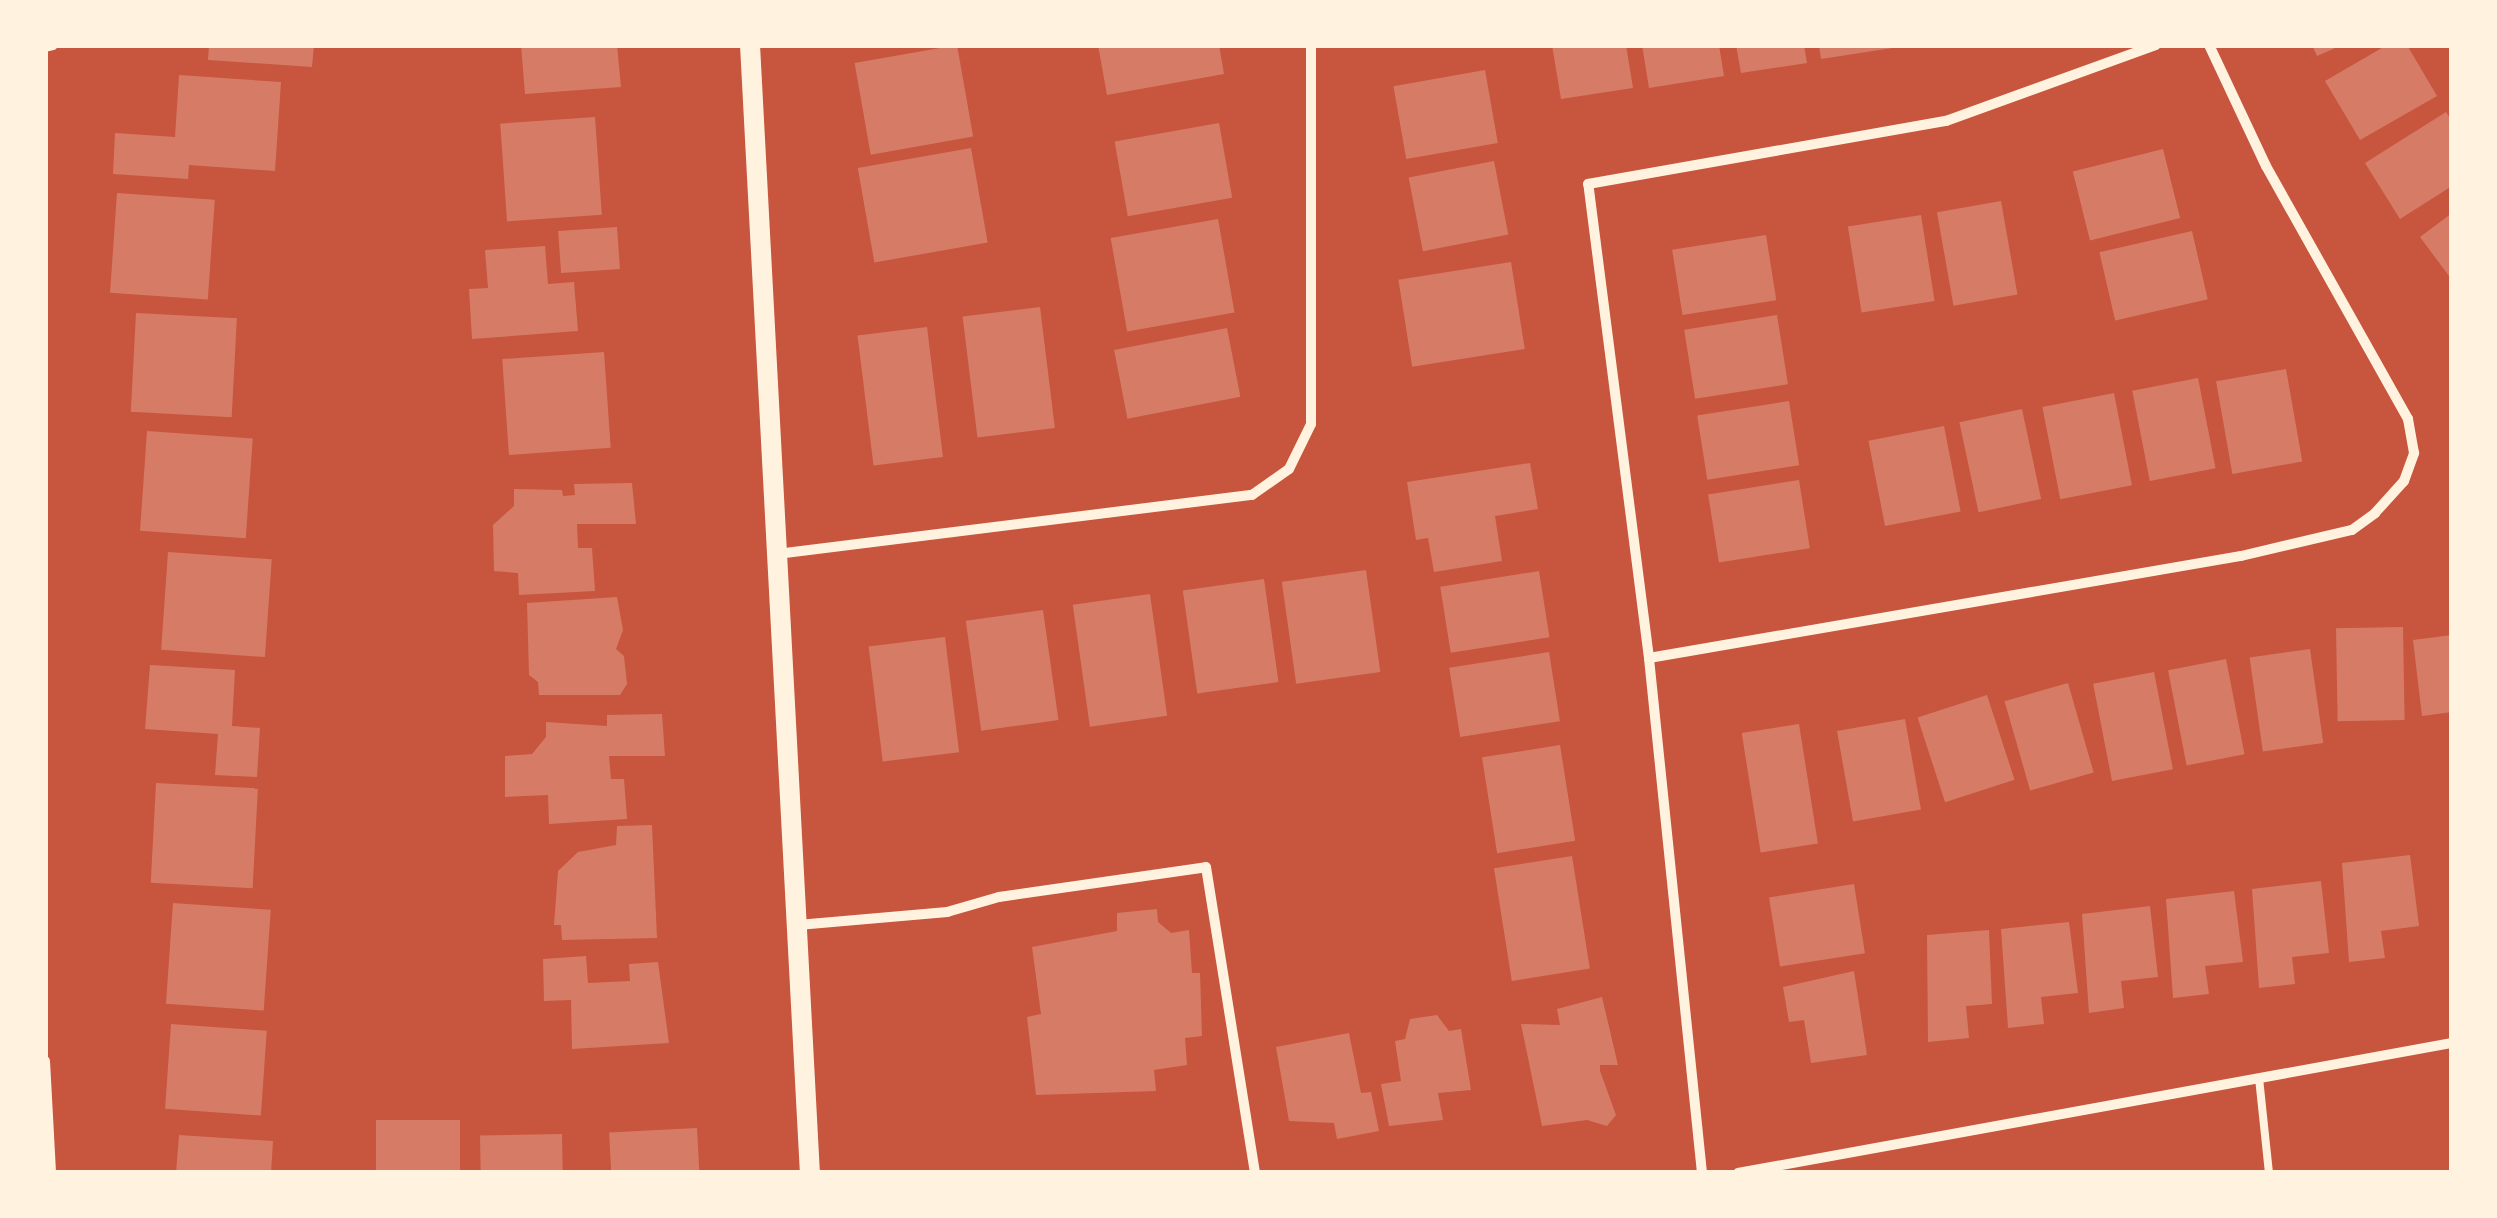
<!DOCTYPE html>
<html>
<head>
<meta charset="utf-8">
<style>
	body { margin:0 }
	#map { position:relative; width:2497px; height:1218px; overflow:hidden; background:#c8553d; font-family:"Fira Sans Condensed",sans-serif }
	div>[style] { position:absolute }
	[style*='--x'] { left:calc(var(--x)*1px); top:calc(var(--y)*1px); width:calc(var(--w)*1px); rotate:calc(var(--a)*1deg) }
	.building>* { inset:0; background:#d67c66; transform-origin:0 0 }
	.service>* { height:8px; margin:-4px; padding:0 4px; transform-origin:4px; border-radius:4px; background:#fff3e0 }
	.minor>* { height:10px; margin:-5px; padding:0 5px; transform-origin:5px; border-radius:5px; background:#fff3e0 }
	.secondary>* { height:20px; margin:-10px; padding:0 10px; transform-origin:10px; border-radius:10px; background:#fff3e0 }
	span { translate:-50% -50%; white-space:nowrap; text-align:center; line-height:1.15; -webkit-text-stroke:10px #fff3e0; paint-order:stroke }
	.frame { position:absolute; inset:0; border:48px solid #fff3e0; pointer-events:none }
</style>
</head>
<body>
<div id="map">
	<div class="building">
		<i style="clip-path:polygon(209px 45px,314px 45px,312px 67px,208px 60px)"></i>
		<i style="clip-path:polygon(521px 45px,617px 45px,621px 87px,525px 94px)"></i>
		<i style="left:957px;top:45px;width:93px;height:104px;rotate:80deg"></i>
		<i style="clip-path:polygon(1098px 45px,1219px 45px,1224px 74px,1107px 95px)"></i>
		<i style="clip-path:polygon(1552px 45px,1626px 45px,1633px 88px,1561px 99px)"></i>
		<i style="clip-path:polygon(1642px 45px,1719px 45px,1724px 76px,1649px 88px)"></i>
		<i style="clip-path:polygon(1736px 45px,1804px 45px,1807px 63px,1741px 73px)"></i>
		<i style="clip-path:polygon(1819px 45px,1899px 45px,1899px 47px,1821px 59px)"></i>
		<i style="clip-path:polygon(2312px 45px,2342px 45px,2317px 56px)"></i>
		<i style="clip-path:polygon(2387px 45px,2407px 45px,2437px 96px,2360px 140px,2325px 81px)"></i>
		<i style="left:1485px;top:70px;width:74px;height:93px;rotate:80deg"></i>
		<i style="clip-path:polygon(179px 75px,281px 82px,275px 171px,189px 165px,188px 179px,113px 174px,115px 133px,175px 137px)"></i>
		<i style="clip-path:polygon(2446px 112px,2452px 121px,2452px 186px,2400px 219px,2365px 163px)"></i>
		<i style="left:595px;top:117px;width:98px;height:95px;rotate:86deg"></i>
		<i style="left:1219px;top:123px;width:76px;height:106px;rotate:80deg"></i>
		<i style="left:971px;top:148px;width:96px;height:115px;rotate:80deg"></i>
		<i style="left:2163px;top:149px;width:71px;height:93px;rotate:76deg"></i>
		<i style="left:1494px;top:161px;width:75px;height:87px;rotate:79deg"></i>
		<i style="left:117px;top:193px;width:98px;height:100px;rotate:4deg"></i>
		<i style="left:2001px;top:201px;width:95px;height:65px;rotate:80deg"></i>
		<i style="clip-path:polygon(2452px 213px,2452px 280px,2420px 237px)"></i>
		<i style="left:1921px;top:215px;width:87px;height:74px;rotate:81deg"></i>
		<i style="left:1218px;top:219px;width:95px;height:109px;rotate:80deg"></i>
		<i style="left:617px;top:227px;width:42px;height:59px;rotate:86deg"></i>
		<i style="left:2192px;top:231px;width:70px;height:95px;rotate:77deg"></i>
		<i style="left:1766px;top:235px;width:66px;height:95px;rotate:81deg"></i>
		<i style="clip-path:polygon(545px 246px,548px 284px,574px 282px,578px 331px,472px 339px,469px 289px,488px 288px,485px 250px)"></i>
		<i style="left:1511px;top:262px;width:88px;height:114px;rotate:81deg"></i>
		<i style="left:1040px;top:307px;width:122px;height:78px;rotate:83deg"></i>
		<i style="left:136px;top:313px;width:101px;height:99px;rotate:3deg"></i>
		<i style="left:1777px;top:315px;width:70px;height:94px;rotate:81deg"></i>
		<i style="left:927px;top:327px;width:131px;height:70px;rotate:83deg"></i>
		<i style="left:1227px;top:328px;width:70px;height:115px;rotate:79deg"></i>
		<i style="left:604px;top:352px;width:96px;height:102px;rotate:86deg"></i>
		<i style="left:2286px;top:369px;width:94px;height:71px;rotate:80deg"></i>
		<i style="left:2198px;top:378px;width:92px;height:67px;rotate:79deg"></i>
		<i style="left:2114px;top:393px;width:94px;height:73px;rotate:79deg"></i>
		<i style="left:1789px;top:401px;width:65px;height:93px;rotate:81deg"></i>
		<i style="left:2022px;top:409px;width:92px;height:64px;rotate:78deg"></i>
		<i style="left:1944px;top:426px;width:87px;height:77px;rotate:79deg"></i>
		<i style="left:147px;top:431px;width:106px;height:100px;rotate:4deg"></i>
		<i style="clip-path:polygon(1530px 463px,1538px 509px,1495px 516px,1502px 561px,1434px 572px,1428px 538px,1416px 540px,1407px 482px)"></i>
		<i style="left:1799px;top:480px;width:69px;height:92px;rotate:81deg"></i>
		<i style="clip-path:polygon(632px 483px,636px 524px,577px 524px,578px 548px,592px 548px,595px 591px,519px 595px,518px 573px,494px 571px,493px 525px,514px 506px,514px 489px,562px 490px,563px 496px,575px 495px,574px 484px)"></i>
		<i style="left:168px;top:552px;width:104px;height:98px;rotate:4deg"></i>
		<i style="left:1366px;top:570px;width:103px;height:85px;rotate:82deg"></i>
		<i style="left:1539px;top:571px;width:67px;height:100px;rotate:81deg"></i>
		<i style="left:1264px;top:579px;width:104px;height:82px;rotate:82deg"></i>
		<i style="left:1150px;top:594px;width:123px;height:78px;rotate:82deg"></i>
		<i style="clip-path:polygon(617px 597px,623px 630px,616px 649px,624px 656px,627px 684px,620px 695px,539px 695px,538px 682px,529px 675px,527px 603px)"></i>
		<i style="left:1043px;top:610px;width:111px;height:78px;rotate:82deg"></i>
		<i style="left:2403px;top:627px;width:93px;height:67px;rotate:89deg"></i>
		<i style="clip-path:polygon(2452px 635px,2452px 712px,2422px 716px,2413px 640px)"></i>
		<i style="left:945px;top:637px;width:116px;height:77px;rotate:83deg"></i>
		<i style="left:2310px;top:649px;width:95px;height:61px;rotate:82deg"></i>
		<i style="left:1549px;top:652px;width:70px;height:101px;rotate:81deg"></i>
		<i style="left:2226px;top:659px;width:97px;height:59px;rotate:79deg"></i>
		<i style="clip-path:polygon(150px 665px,235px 670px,232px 726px,260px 728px,257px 777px,215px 775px,218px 734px,145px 729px)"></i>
		<i style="left:2154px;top:672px;width:99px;height:62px;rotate:79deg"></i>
		<i style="left:2068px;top:683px;width:93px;height:66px;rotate:74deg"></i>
		<i style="left:1987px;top:695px;width:89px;height:73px;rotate:72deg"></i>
		<i style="clip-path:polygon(662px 714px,665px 756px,609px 756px,611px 779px,624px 779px,627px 819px,549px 824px,548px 795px,505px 797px,505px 756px,532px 754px,546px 737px,546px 722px,607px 726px,607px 715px)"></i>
		<i style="left:1905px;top:719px;width:92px;height:69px;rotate:80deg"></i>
		<i style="left:1799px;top:724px;width:121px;height:58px;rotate:81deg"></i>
		<i style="left:1560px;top:745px;width:97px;height:79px;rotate:81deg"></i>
		<i style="left:156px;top:783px;width:102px;height:100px;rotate:3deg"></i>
		<i style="clip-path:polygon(652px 825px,657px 938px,562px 940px,561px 925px,554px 925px,558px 871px,578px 852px,616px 845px,617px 826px)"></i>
		<i style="clip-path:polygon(2410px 855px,2419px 926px,2381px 931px,2385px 958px,2349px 962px,2342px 863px)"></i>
		<i style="left:1572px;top:856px;width:114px;height:79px;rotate:81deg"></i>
		<i style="clip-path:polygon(2321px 881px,2329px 953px,2292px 957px,2295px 984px,2259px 988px,2252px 889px)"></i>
		<i style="left:1854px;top:884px;width:70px;height:86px;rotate:81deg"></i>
		<i style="clip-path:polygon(2234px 891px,2243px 962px,2205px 966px,2209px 994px,2173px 998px,2166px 899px)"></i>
		<i style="left:173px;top:903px;width:98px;height:101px;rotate:4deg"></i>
		<i style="clip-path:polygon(2150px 906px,2158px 977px,2121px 981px,2124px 1008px,2089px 1013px,2082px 914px)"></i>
		<i style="clip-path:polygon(1157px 909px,1158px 922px,1171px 933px,1189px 930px,1192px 973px,1200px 973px,1202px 1036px,1185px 1038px,1187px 1065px,1154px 1070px,1156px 1091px,1036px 1095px,1027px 1017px,1041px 1014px,1032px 947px,1117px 931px,1117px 913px)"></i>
		<i style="clip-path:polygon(2069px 922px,2078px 993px,2041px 997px,2044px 1024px,2008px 1028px,2001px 929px)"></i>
		<i style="clip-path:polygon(1989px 930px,1992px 1004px,1966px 1006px,1969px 1038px,1928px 1042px,1927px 935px)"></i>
		<i style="clip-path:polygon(586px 956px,588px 983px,630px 981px,629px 964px,658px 962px,669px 1043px,572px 1049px,571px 1000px,544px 1001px,543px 959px)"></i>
		<i style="clip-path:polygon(1854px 971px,1867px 1055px,1811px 1063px,1804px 1020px,1789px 1022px,1783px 987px)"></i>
		<i style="clip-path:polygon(1602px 997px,1618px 1065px,1600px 1065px,1600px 1071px,1616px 1115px,1607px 1126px,1587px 1120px,1542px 1126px,1521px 1024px,1560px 1025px,1557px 1009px)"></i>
		<i style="clip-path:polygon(1437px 1015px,1449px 1031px,1461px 1029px,1471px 1090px,1438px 1093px,1443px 1120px,1389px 1126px,1381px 1084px,1401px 1081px,1395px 1041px,1405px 1039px,1410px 1019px)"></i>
		<i style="left:171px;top:1024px;width:96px;height:85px;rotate:4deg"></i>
		<i style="clip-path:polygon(1349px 1033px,1361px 1093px,1371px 1092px,1379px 1131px,1337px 1139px,1334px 1123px,1289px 1121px,1276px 1047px)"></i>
		<i style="left:376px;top:1120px;width:84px;height:53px"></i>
		<i style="left:697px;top:1128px;width:45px;height:88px;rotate:87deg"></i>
		<i style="left:562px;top:1134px;width:39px;height:82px;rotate:89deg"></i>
		<i style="clip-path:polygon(179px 1135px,273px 1141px,271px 1173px,176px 1173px)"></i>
	</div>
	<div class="service">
		<i style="--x:2259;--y:1078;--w:96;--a:84"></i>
	</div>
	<div class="minor">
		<i style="--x:45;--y:47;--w:8;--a:-14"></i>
		<i style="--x:777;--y:554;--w:479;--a:-7.1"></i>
		<i style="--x:1252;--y:495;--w:45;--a:-35.1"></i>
		<i style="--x:1289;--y:469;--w:50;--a:-63.9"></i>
		<i style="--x:1311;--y:424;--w:379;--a:-90"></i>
		<i style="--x:1649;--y:658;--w:601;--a:-9.78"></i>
		<i style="--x:2241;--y:556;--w:114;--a:-13.2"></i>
		<i style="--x:2352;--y:530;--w:29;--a:-36"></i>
		<i style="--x:2375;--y:513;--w:43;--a:-47.8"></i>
		<i style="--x:2404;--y:481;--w:30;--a:-70"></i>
		<i style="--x:2414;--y:453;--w:35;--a:-100"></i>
		<i style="--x:2408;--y:419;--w:290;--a:-119.3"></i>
		<i style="--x:2266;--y:166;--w:134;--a:-115.2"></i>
		<i style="--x:798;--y:925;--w:150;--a:-5"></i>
		<i style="--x:947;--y:912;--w:54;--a:-16.1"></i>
		<i style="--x:999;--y:897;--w:209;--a:-8.2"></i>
		<i style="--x:1206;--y:867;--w:310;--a:80.9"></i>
		<i style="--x:45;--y:1061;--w:112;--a:86.9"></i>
		<i style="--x:1702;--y:1173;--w:518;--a:-95.88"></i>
		<i style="--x:1649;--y:658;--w:478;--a:-97.3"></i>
		<i style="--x:1588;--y:184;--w:364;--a:-10"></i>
		<i style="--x:1946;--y:121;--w:223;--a:-19.9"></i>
		<i style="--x:1738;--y:1173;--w:726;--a:-10.32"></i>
	</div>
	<div class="secondary">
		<i style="--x:750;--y:45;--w:1130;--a:86.96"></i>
	</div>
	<div class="frame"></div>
</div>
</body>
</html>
